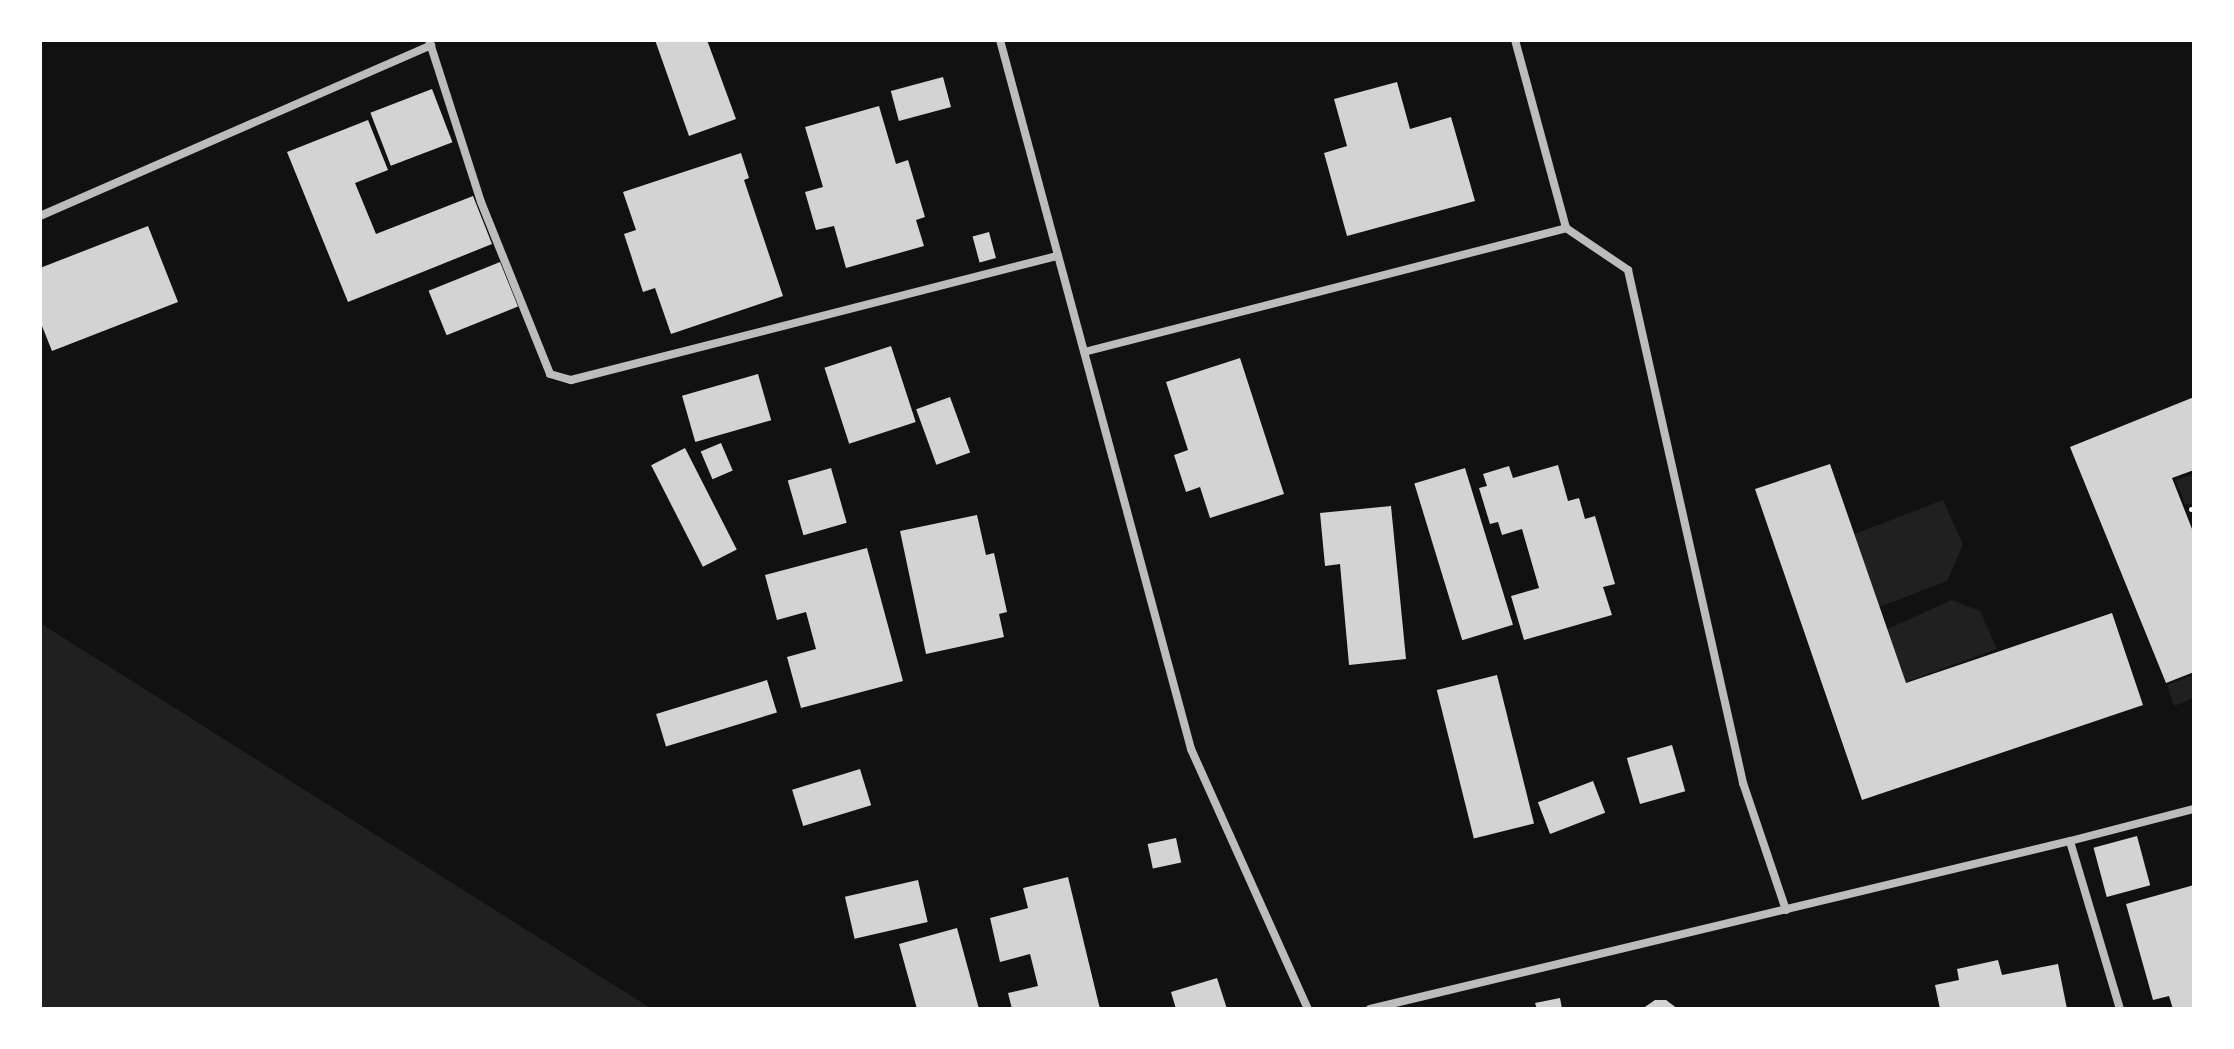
<!DOCTYPE html>
<html>
<head>
<meta charset="utf-8">
<style>
	body { margin:0 }
	#map { position:relative; width:2234px; height:1049px; overflow:hidden; background:#111; font-family:"Source Serif 4",serif }
	div>[style] { position:absolute }
	[style*='--x'] { left:calc(var(--x)*1px); top:calc(var(--y)*1px); width:calc(var(--w)*1px); rotate:calc(var(--a)*1deg) }
	.green>* { inset:0; background:#202020 }
	.building>* { inset:0; background:#d3d3d3; transform-origin:0 0 }
	.path>* { height:5px; margin:-2.5px; padding:0 2.5px; transform-origin:2.5px; border-radius:2.5px; background:#f5f5f5 }
	.minor>* { height:8px; margin:-4px; padding:0 4px; transform-origin:4px; border-radius:4px; background:#bcbcbc }
	span { translate:-50% -50%; white-space:nowrap; text-align:center; line-height:1.15; -webkit-text-stroke:6px #fff; paint-order:stroke }
	.frame { position:absolute; inset:0; border:42px solid #fff; pointer-events:none }
</style>
</head>
<body>
<div id="map">
	<div class="green">
		<i style="clip-path:polygon(2194px 474px,2194px 505px,2185px 504px,2176px 480px)"></i>
		<i style="clip-path:polygon(1943px 500px,1963px 545px,1947px 581px,1874px 609px,1847px 537px)"></i>
		<i style="clip-path:polygon(1952px 600px,1980px 611px,1997px 649px,1903px 683px,1883px 631px)"></i>
		<i style="clip-path:polygon(40px 623px,652px 1009px,40px 1009px)"></i>
		<i style="clip-path:polygon(2194px 675px,2194px 698px,2174px 706px,2167px 685px)"></i>
	</div>
	<div class="building">
		<i style="clip-path:polygon(655px 40px,707px 40px,736px 119px,689px 136px)"></i>
		<i style="left:943px;top:77px;width:31px;height:54px;rotate:75deg"></i>
		<i style="clip-path:polygon(1397px 82px,1410px 129px,1451px 117px,1475px 201px,1347px 236px,1324px 153px,1347px 146px,1334px 99px)"></i>
		<i style="left:432px;top:89px;width:57px;height:66px;rotate:69deg"></i>
		<i style="clip-path:polygon(879px 106px,896px 164px,908px 160px,925px 217px,916px 220px,924px 246px,846px 268px,834px 226px,816px 230px,805px 192px,823px 187px,805px 127px)"></i>
		<i style="clip-path:polygon(368px 120px,388px 170px,355px 183px,376px 234px,473px 196px,492px 244px,348px 302px,287px 152px)"></i>
		<i style="clip-path:polygon(741px 153px,749px 178px,744px 180px,783px 296px,671px 334px,655px 288px,643px 292px,624px 234px,636px 230px,623px 192px)"></i>
		<i style="clip-path:polygon(148px 226px,178px 302px,52px 351px,40px 321px,40px 268px)"></i>
		<i style="left:989px;top:232px;width:27px;height:17px;rotate:75deg"></i>
		<i style="left:500px;top:262px;width:48px;height:77px;rotate:68deg"></i>
		<i style="left:891px;top:346px;width:80px;height:70px;rotate:72deg"></i>
		<i style="clip-path:polygon(1240px 358px,1284px 494px,1210px 518px,1200px 487px,1186px 492px,1174px 455px,1188px 450px,1166px 382px)"></i>
		<i style="left:758px;top:374px;width:48px;height:79px;rotate:74deg"></i>
		<i style="left:950px;top:397px;width:59px;height:36px;rotate:70deg"></i>
		<i style="clip-path:polygon(2194px 397px,2194px 470px,2172px 478px,2194px 534px,2194px 672px,2166px 683px,2070px 447px)"></i>
		<i style="left:721px;top:443px;width:30px;height:22px;rotate:67deg"></i>
		<i style="left:685px;top:448px;width:114px;height:38px;rotate:63deg"></i>
		<i style="clip-path:polygon(1830px 464px,1906px 683px,2112px 613px,2143px 705px,1862px 800px,1755px 489px)"></i>
		<i style="clip-path:polygon(1558px 465px,1568px 501px,1579px 498px,1585px 519px,1595px 516px,1615px 584px,1603px 587px,1612px 615px,1524px 640px,1511px 596px,1539px 588px,1522px 529px,1502px 535px,1498px 522px,1490px 524px,1479px 488px,1487px 486px,1483px 474px,1509px 466px,1513px 478px)"></i>
		<i style="left:831px;top:468px;width:57px;height:45px;rotate:74deg"></i>
		<i style="left:1465px;top:468px;width:164px;height:53px;rotate:73deg"></i>
		<i style="clip-path:polygon(1391px 506px,1406px 659px,1349px 665px,1340px 564px,1325px 566px,1320px 513px)"></i>
		<i style="clip-path:polygon(977px 515px,986px 555px,994px 553px,1007px 612px,999px 614px,1004px 637px,926px 654px,900px 531px)"></i>
		<i style="clip-path:polygon(867px 548px,903px 681px,801px 708px,787px 657px,816px 649px,806px 612px,777px 620px,765px 575px)"></i>
		<i style="left:1497px;top:675px;width:153px;height:62px;rotate:76deg"></i>
		<i style="left:767px;top:680px;width:34px;height:116px;rotate:73deg"></i>
		<i style="left:1672px;top:745px;width:48px;height:47px;rotate:74deg"></i>
		<i style="left:860px;top:769px;width:38px;height:71px;rotate:73deg"></i>
		<i style="left:1593px;top:781px;width:34px;height:59px;rotate:69deg"></i>
		<i style="left:2137px;top:836px;width:51px;height:45px;rotate:75deg"></i>
		<i style="left:1176px;top:838px;width:25px;height:29px;rotate:78deg"></i>
		<i style="clip-path:polygon(1068px 877px,1100px 1009px,1012px 1009px,1008px 993px,1038px 986px,1030px 954px,1000px 962px,990px 918px,1028px 908px,1023px 888px)"></i>
		<i style="left:918px;top:880px;width:43px;height:75px;rotate:77deg"></i>
		<i style="clip-path:polygon(2194px 885px,2194px 1009px,2173px 1009px,2169px 996px,2153px 1000px,2126px 904px)"></i>
		<i style="clip-path:polygon(957px 928px,979px 1009px,917px 1009px,899px 944px)"></i>
		<i style="clip-path:polygon(1998px 960px,2002px 975px,2058px 964px,2067px 1009px,1940px 1009px,1935px 985px,1959px 980px,1957px 969px)"></i>
		<i style="clip-path:polygon(1217px 978px,1227px 1009px,1176px 1009px,1171px 992px)"></i>
		<i style="clip-path:polygon(1560px 998px,1562px 1009px,1537px 1009px,1535px 1003px)"></i>
		<i style="clip-path:polygon(1655px 1000px,1666px 1000px,1678px 1009px,1642px 1009px)"></i>
	</div>
	<div class="path">
		<i style="--x:2191;--y:509;--w:3;--a:0"></i>
	</div>
	<div class="minor">
		<i style="--x:429;--y:40;--w:170;--a:72.2"></i>
		<i style="--x:481;--y:202;--w:185;--a:68.1"></i>
		<i style="--x:550;--y:374;--w:22;--a:16"></i>
		<i style="--x:571;--y:380;--w:502;--a:-14.31"></i>
		<i style="--x:1000;--y:40;--w:734;--a:74.92"></i>
		<i style="--x:1191;--y:749;--w:285;--a:65.8"></i>
		<i style="--x:1515;--y:40;--w:195;--a:74.8"></i>
		<i style="--x:1566;--y:228;--w:75;--a:34.1"></i>
		<i style="--x:1628;--y:270;--w:526;--a:77.36"></i>
		<i style="--x:1743;--y:783;--w:134;--a:71.3"></i>
		<i style="--x:40;--y:216;--w:427;--a:-23.6"></i>
		<i style="--x:1088;--y:351;--w:494;--a:-14.4"></i>
		<i style="--x:1370;--y:1009;--w:720;--a:-13.5"></i>
		<i style="--x:2120;--y:1009;--w:175;--a:-106.6"></i>
		<i style="--x:2070;--y:841;--w:128;--a:-14.5"></i>
	</div>
	<div class="frame"></div>
</div>
</body>
</html>
